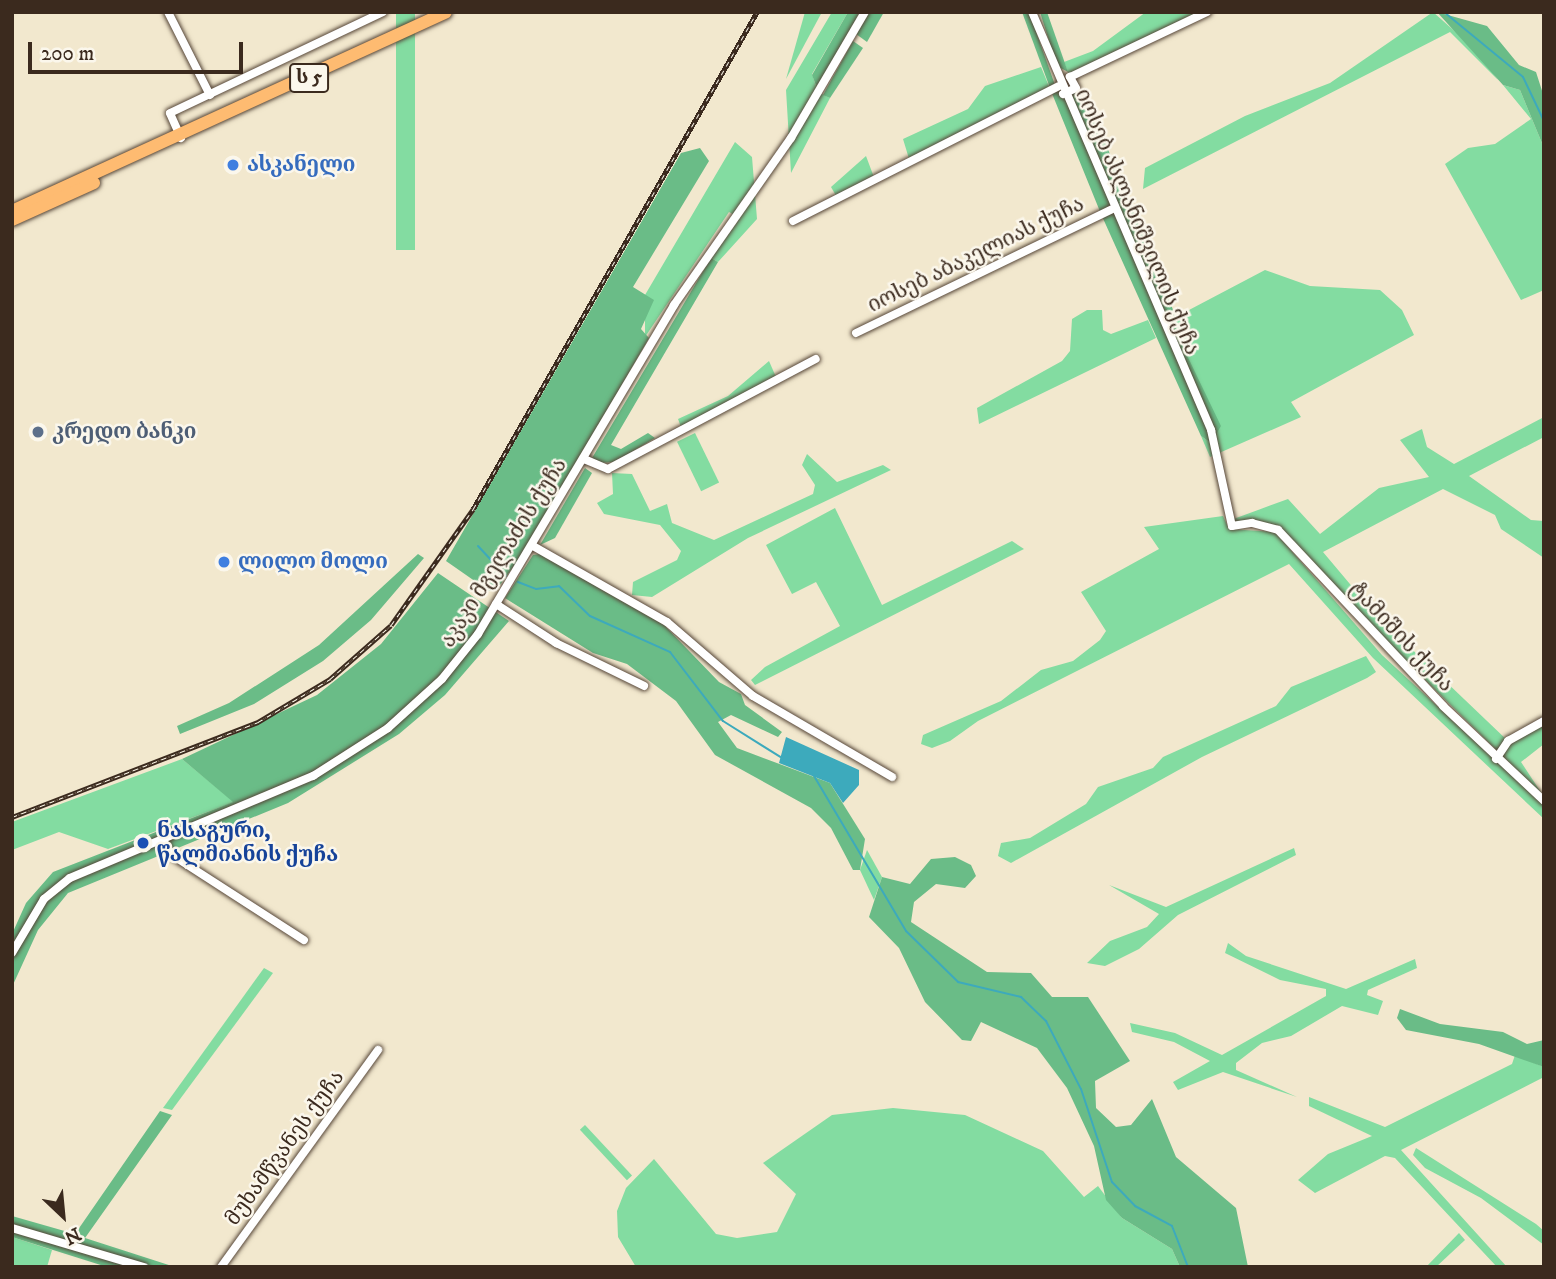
<!DOCTYPE html>
<html>
<head>
<meta charset="utf-8">
<style>
	body { margin:0 }
	#map { position:relative; width:1556px; height:1279px; overflow:hidden; background:#f2e8ce; font-family:"IM FELL DW Pica","Noto Serif Georgian",serif }
	div>[style] { position:absolute }
	[style*='--x'] { left:calc(var(--x)*1px); top:calc(var(--y)*1px); width:calc(var(--w)*1px); rotate:calc(var(--a)*1deg) }
	.green>* { inset:0; background:#83dca1; transform-origin:0 0 }
	.forest>* { inset:0; background:#6abc87 }
	.water>* { inset:0; background:#3daabc }
	.stream>* { height:2px; margin:-1px; padding:0 1px; transform-origin:1px; border-radius:1px; background:#3daabc }
	.roads { filter:drop-shadow(0 0 2px #564638) drop-shadow(0 0 2px #564638) }
	.minor>* { height:8px; margin:-4px; padding:0 4px; transform-origin:4px; border-radius:4px; background:#fff }
	.highway>* { height:12px; margin:-6px; padding:0 6px; transform-origin:6px; border-radius:6px; background:#febb71 }
	.rail>* { height:4.5px; margin-top:-2.25px; transform-origin:0; background:repeating-linear-gradient(90deg,#fbf7ec 0 5px,#3b2a1e 0 10px); box-sizing:border-box; border-block:2px solid #3b2a1e }
	.dots>* { width:19px; height:19px; translate:-50% -50%; box-sizing:border-box; border:4px solid #fbf7ec; border-radius:50% }
	span { translate:-50% -50%; white-space:nowrap; text-align:center; line-height:1.15; -webkit-text-stroke:5px #fbf7ec; paint-order:stroke }
	.shield-label span { padding:2px 5px; background:#fbf7ec; border:2px solid; border-radius:5px; -webkit-text-stroke-width:0 }
	.shield-label { font-size:19px; color:#3b2a1e; font-weight:700 }
	.shop-label { font-size:21px; color:#366cbe; font-weight:700 }
	.left { translate:0 -50%; text-align:left }
	.street-label { font-size:21px; color:#3b2a1e }
	.service-label { font-size:21px; color:#4e5e75; font-weight:700 }
	.transit-label { font-size:21px; color:#164399; font-weight:700 }
	.frame { position:absolute; inset:0; border:14px solid #3b2a1e; pointer-events:none }
	.north { position:absolute; left:28px; top:1181px; width:70px; height:70px; -webkit-text-stroke:5px #fbf7ec; paint-order:stroke; rotate:154deg; font-size:19px; font-weight:700; line-height:28px; text-align:center; color:#3b2a1e }
	.north::after { content:''; display:block; margin:auto; width:24px; height:32px; background:#3b2a1e; clip-path:polygon(50% 0,100% 100%,50% 72%,0 100%) }
	.scale { position:absolute; left:28px; top:42px; width:215px; height:32px; box-sizing:border-box; border:4px solid #3b2a1e; border-top:0; padding-left:9px; font-size:21px; line-height:24px; white-space:nowrap; color:#3b2a1e; -webkit-text-stroke:5px #fbf7ec; paint-order:stroke }
</style>
</head>
<body>
<div id="map">
	<div class="green">
		<i style="left:396px;top:12px;width:19px;height:238px"></i>
		<i style="clip-path:polygon(805px 12px,822px 12px,786px 79px)"></i>
		<i style="clip-path:polygon(832px 12px,848px 12px,812px 74px,818px 92px,830px 98px,791px 173px,786px 90px)"></i>
		<i style="clip-path:polygon(1146px 12px,1207px 12px,1070px 77px,1064px 62px,1093px 51px)"></i>
		<i style="clip-path:polygon(1433px 12px,1476px 50px,1498px 80px,1450px 32px,1143px 189px,1145px 168px,1245px 116px,1330px 83px)"></i>
		<i style="clip-path:polygon(1041px 67px,1051px 91px,910px 162px,903px 139px,968px 109px,985px 86px)"></i>
		<i style="clip-path:polygon(1503px 85px,1520px 90px,1544px 148px,1544px 290px,1521px 300px,1445px 164px,1468px 148px,1495px 144px,1531px 119px)"></i>
		<i style="clip-path:polygon(735px 142px,752px 157px,757px 219px,718px 262px,711px 258px,740px 218px,729px 212px,645px 337px,645px 295px)"></i>
		<i style="clip-path:polygon(866px 156px,875px 180px,838px 199px,831px 187px)"></i>
		<i style="clip-path:polygon(1265px 270px,1310px 286px,1380px 290px,1402px 310px,1414px 335px,1291px 402px,1301px 417px,1210px 457px,1201px 436px,1211px 443px,1170px 320px)"></i>
		<i style="clip-path:polygon(1087px 310px,1102px 310px,1103px 330px,1111px 334px,1148px 320px,1156px 338px,979px 424px,977px 408px,1062px 361px,1070px 351px,1072px 319px)"></i>
		<i style="clip-path:polygon(769px 361px,776px 377px,681px 427px,678px 419px,728px 396px)"></i>
		<i style="clip-path:polygon(1544px 417px,1544px 437px,1469px 476px,1531px 520px,1544px 521px,1544px 558px,1501px 529px,1495px 515px,1443px 489px,1323px 552px,1376px 615px,1508px 741px,1544px 724px,1544px 744px,1521px 762px,1544px 797px,1269px 526px,1232px 526px,1228px 521px,1288px 499px,1320px 534px,1379px 488px,1429px 477px,1400px 440px,1422px 429px,1427px 447px,1454px 464px)"></i>
		<i style="left:695px;top:433px;width:55px;height:20px;rotate:64deg"></i>
		<i style="clip-path:polygon(807px 454px,837px 482px,883px 465px,891px 470px,748px 538px,652px 597px,632px 595px,633px 582px,677px 560px,681px 551px,660px 525px,604px 514px,597px 503px,613px 494px,612px 473px,632px 474px,650px 511px,667px 504px,672px 523px,714px 540px,813px 494px,815px 485px,802px 465px)"></i>
		<i style="clip-path:polygon(835px 508px,882px 605px,1012px 541px,1024px 549px,755px 685px,751px 680px,765px 667px,840px 626px,816px 582px,792px 594px,766px 545px)"></i>
		<i style="clip-path:polygon(1223px 516px,1229px 529px,1275px 532px,1382px 655px,1544px 805px,1544px 819px,1373px 658px,1289px 564px,978px 721px,950px 741px,932px 748px,921px 744px,923px 735px,1001px 701px,1041px 670px,1073px 661px,1100px 640px,1106px 631px,1081px 592px,1159px 549px,1144px 527px)"></i>
		<i style="clip-path:polygon(1366px 656px,1376px 672px,1367px 678px,1202px 757px,1011px 863px,998px 856px,1001px 843px,1030px 838px,1086px 804px,1098px 787px,1153px 768px,1163px 757px,1276px 706px,1291px 687px)"></i>
		<i style="clip-path:polygon(182px 759px,234px 802px,108px 849px,59px 832px,12px 850px,12px 822px)"></i>
		<i style="clip-path:polygon(1294px 848px,1296px 855px,1178px 915px,1139px 949px,1105px 966px,1087px 963px,1110px 941px,1147px 927px,1159px 914px,1109px 885px,1166px 907px)"></i>
		<i style="clip-path:polygon(867px 850px,882px 877px,874px 900px,860px 870px)"></i>
		<i style="clip-path:polygon(1228px 943px,1246px 956px,1346px 989px,1415px 959px,1417px 968px,1368px 990px,1367px 995px,1383px 1001px,1378px 1015px,1342px 1006px,1291px 1036px,1262px 1043px,1236px 1063px,1236px 1070px,1297px 1097px,1223px 1072px,1178px 1090px,1173px 1082px,1210px 1061px,1174px 1042px,1132px 1032px,1130px 1023px,1175px 1033px,1222px 1055px,1326px 996px,1326px 989px,1280px 980px,1225px 953px)"></i>
		<i style="clip-path:polygon(264px 968px,273px 973px,172px 1110px,163px 1108px)"></i>
		<i style="clip-path:polygon(1515px 1055px,1544px 1067px,1544px 1077px,1401px 1150px,1507px 1267px,1497px 1267px,1395px 1158px,1385px 1156px,1315px 1193px,1298px 1180px,1328px 1154px,1372px 1136px,1309px 1106px,1309px 1097px,1385px 1127px,1512px 1064px)"></i>
		<i style="clip-path:polygon(893px 1108px,965px 1115px,1043px 1151px,1084px 1197px,1098px 1186px,1122px 1218px,1172px 1249px,1180px 1267px,636px 1267px,618px 1237px,617px 1211px,626px 1188px,654px 1159px,716px 1234px,737px 1238px,777px 1232px,796px 1194px,763px 1163px,832px 1115px)"></i>
		<i style="left:585px;top:1125px;width:69px;height:7px;rotate:47deg"></i>
		<i style="clip-path:polygon(1416px 1148px,1536px 1224px,1544px 1231px,1544px 1245px,1481px 1198px,1425px 1168px,1413px 1155px)"></i>
		<i style="clip-path:polygon(1459px 1233px,1465px 1240px,1436px 1267px,1426px 1267px)"></i>
		<i style="clip-path:polygon(12px 1237px,52px 1250px,47px 1267px,12px 1267px)"></i>
	</div>
	<div class="forest">
		<i style="clip-path:polygon(848px 12px,860px 12px,817px 88px,812px 75px)"></i>
		<i style="clip-path:polygon(868px 12px,884px 12px,867px 42px,856px 34px)"></i>
		<i style="clip-path:polygon(1022px 12px,1029px 12px,1055px 85px,1050px 88px)"></i>
		<i style="clip-path:polygon(1040px 12px,1047px 12px,1068px 72px,1057px 66px)"></i>
		<i style="clip-path:polygon(1437px 12px,1487px 26px,1519px 65px,1536px 72px,1544px 97px,1544px 148px,1520px 90px,1503px 85px)"></i>
		<i style="clip-path:polygon(853px 41px,863px 48px,830px 98px,823px 95px)"></i>
		<i style="clip-path:polygon(1059px 86px,1076px 88px,1101px 132px,1176px 317px,1170px 320px,1221px 426px,1211px 443px,1201px 436px,1101px 214px,1051px 91px)"></i>
		<i style="clip-path:polygon(700px 148px,709px 161px,633px 287px,654px 300px,641px 329px,649px 338px,529px 545px,497px 589px,489px 591px,446px 561px,681px 153px)"></i>
		<i style="clip-path:polygon(711px 258px,718px 262px,611px 445px,621px 449px,648px 433px,655px 438px,615px 462px,599px 463px,592px 458px)"></i>
		<i style="clip-path:polygon(585px 468px,592px 473px,555px 538px,540px 545px)"></i>
		<i style="clip-path:polygon(418px 554px,424px 558px,371px 620px,323px 661px,254px 704px,180px 734px,177px 726px,229px 703px,319px 645px)"></i>
		<i style="clip-path:polygon(540px 554px,664px 625px,719px 682px,741px 694px,745px 705px,782px 732px,778px 737px,731px 715px,718px 722px,737px 748px,830px 783px,865px 839px,860px 870px,853px 870px,831px 828px,811px 808px,715px 755px,676px 701px,627px 664px,593px 653px,505px 598px,533px 555px)"></i>
		<i style="clip-path:polygon(438px 573px,509px 621px,445px 695px,399px 734px,288px 803px,68px 893px,38px 930px,12px 987px,12px 934px,26px 903px,53px 872px,233px 802px,182px 759px,317px 695px,381px 644px)"></i>
		<i style="clip-path:polygon(955px 857px,971px 865px,976px 876px,965px 888px,936px 884px,914px 902px,911px 922px,987px 972px,1031px 973px,1052px 997px,1088px 997px,1130px 1061px,1095px 1081px,1096px 1108px,1116px 1127px,1131px 1125px,1152px 1099px,1176px 1157px,1236px 1208px,1248px 1267px,1180px 1267px,1172px 1249px,1122px 1218px,1106px 1200px,1094px 1146px,1067px 1088px,1037px 1048px,981px 1022px,971px 1041px,962px 1040px,925px 1002px,899px 948px,869px 917px,882px 877px,910px 884px,931px 859px)"></i>
		<i style="clip-path:polygon(1400px 1009px,1440px 1024px,1503px 1032px,1527px 1044px,1544px 1040px,1544px 1067px,1479px 1044px,1406px 1030px,1397px 1018px)"></i>
		<i style="clip-path:polygon(160px 1111px,172px 1115px,85px 1238px,175px 1267px,107px 1267px,12px 1237px,12px 1216px,75px 1234px)"></i>
	</div>
	<div class="water">
		<i style="clip-path:polygon(786px 737px,859px 770px,859px 785px,843px 803px,830px 783px,779px 763px)"></i>
	</div>
	<div class="stream">
		<i style="--x:1444;--y:12;--w:102;--a:39.4"></i>
		<i style="--x:1523;--y:77;--w:49;--a:64.5"></i>
		<i style="--x:478;--y:546;--w:41;--a:47"></i>
		<i style="--x:518;--y:582;--w:19;--a:21"></i>
		<i style="--x:536;--y:589;--w:23;--a:-7"></i>
		<i style="--x:559;--y:586;--w:43;--a:44.1"></i>
		<i style="--x:590;--y:616;--w:88;--a:24.2"></i>
		<i style="--x:670;--y:652;--w:87;--a:52.5"></i>
		<i style="--x:723;--y:721;--w:70;--a:32.1"></i>
		<i style="--x:814;--y:776;--w:180;--a:59.3"></i>
		<i style="--x:906;--y:931;--w:73;--a:44.4"></i>
		<i style="--x:958;--y:982;--w:65;--a:13.4"></i>
		<i style="--x:1021;--y:997;--w:35;--a:44"></i>
		<i style="--x:1046;--y:1021;--w:76;--a:62.8"></i>
		<i style="--x:1081;--y:1089;--w:98;--a:71.6"></i>
		<i style="--x:1112;--y:1182;--w:33;--a:46"></i>
		<i style="--x:1135;--y:1206;--w:42;--a:28.4"></i>
		<i style="--x:1172;--y:1226;--w:44;--a:68.7"></i>
	</div>
	<div class="roads">
		<div class="minor">
			<i style="--x:168;--y:12;--w:93;--a:63.2"></i>
			<i style="--x:1032;--y:12;--w:455;--a:66.8"></i>
			<i style="--x:1211;--y:430;--w:98;--a:77.7"></i>
			<i style="--x:1232;--y:526;--w:20;--a:-9"></i>
			<i style="--x:1252;--y:523;--w:27;--a:15"></i>
			<i style="--x:1278;--y:530;--w:241;--a:46.8"></i>
			<i style="--x:1443;--y:706;--w:139;--a:43.2"></i>
			<i style="--x:1063;--y:94;--w:14;--a:-25"></i>
			<i style="--x:1076;--y:88;--w:13;--a:-119"></i>
			<i style="--x:1070;--y:77;--w:152;--a:-25.4"></i>
			<i style="--x:181;--y:138;--w:27;--a:-114"></i>
			<i style="--x:170;--y:113;--w:236;--a:-25.4"></i>
			<i style="--x:793;--y:221;--w:298;--a:-26.9"></i>
			<i style="--x:856;--y:333;--w:284;--a:-25.8"></i>
			<i style="--x:584;--y:459;--w:26;--a:23"></i>
			<i style="--x:608;--y:469;--w:235;--a:-27.9"></i>
			<i style="--x:533;--y:546;--w:154;--a:29.6"></i>
			<i style="--x:667;--y:622;--w:113;--a:40.7"></i>
			<i style="--x:753;--y:696;--w:161;--a:30.2"></i>
			<i style="--x:496;--y:604;--w:72;--a:33"></i>
			<i style="--x:556;--y:643;--w:98;--a:26"></i>
			<i style="--x:1496;--y:759;--w:22;--a:-56"></i>
			<i style="--x:1508;--y:741;--w:41;--a:-29.1"></i>
			<i style="--x:163;--y:840;--w:17;--a:59"></i>
			<i style="--x:172;--y:855;--w:157;--a:32.8"></i>
			<i style="--x:12;--y:953;--w:63;--a:-59.3"></i>
			<i style="--x:44;--y:899;--w:33;--a:-39"></i>
			<i style="--x:70;--y:878;--w:264;--a:-22.8"></i>
			<i style="--x:313;--y:776;--w:89;--a:-32.6"></i>
			<i style="--x:388;--y:728;--w:73;--a:-42.2"></i>
			<i style="--x:442;--y:679;--w:58;--a:-51.3"></i>
			<i style="--x:478;--y:634;--w:383;--a:-59.2"></i>
			<i style="--x:674;--y:305;--w:204;--a:-55"></i>
			<i style="--x:791;--y:138;--w:146;--a:-59.6"></i>
			<i style="--x:12;--y:1228;--w:138;--a:16.5"></i>
			<i style="--x:221;--y:1267;--w:268;--a:-54.1"></i>
		</div>
		<div class="highway">
			<i style="--x:12;--y:211;--w:477;--a:-24.6"></i>
			<i style="--x:12;--y:220;--w:90;--a:-24.3"></i>
		</div>
	</div>
	<div class="rail">
		<i style="--x:12;--y:817;--w:264;--a:-21.1"></i>
		<i style="--x:258;--y:722;--w:84;--a:-30.8"></i>
		<i style="--x:330;--y:679;--w:81;--a:-41.5"></i>
		<i style="--x:391;--y:625;--w:142;--a:-54.7"></i>
		<i style="--x:473;--y:509;--w:572;--a:-60.26"></i>
	</div>
	<div class="dots">
		<i style="left:233px;top:165px;background:#3f7fe0"></i>
		<i style="left:38px;top:432px;background:#5c6f8a"></i>
		<i style="left:224px;top:562px;background:#3f7fe0"></i>
		<i style="left:143px;top:843px;background:#1a4fb4"></i>
	</div>
	<div class="shield-label">
		<span style="left:309px;top:78px">ს 5</span>
	</div>
	<div class="shop-label">
		<span class="left" style="left:247px;top:165px">ასკანელი</span>
		<span class="left" style="left:238px;top:562px">ლილო მოლი</span>
	</div>
	<div class="street-label">
		<span style="left:1137px;top:222px;rotate:67deg">იოსებ ასლანიშვილის ქუჩა</span>
		<span style="left:976px;top:255px;rotate:-26deg">იოსებ აბაკელიას ქუჩა</span>
		<span style="left:504px;top:553px;rotate:-58deg">აკაკი მგელაძის ქუჩა</span>
		<span style="left:1401px;top:637px;rotate:47deg">ტამიშის ქუჩა</span>
		<span style="left:285px;top:1148px;rotate:-54deg">მუხამწვანეს ქუჩა</span>
	</div>
	<div class="service-label">
		<span class="left" style="left:52px;top:432px">კრედო ბანკი</span>
	</div>
	<div class="transit-label">
		<span class="left" style="left:157px;top:843px">ნასაგური,<br>წალმიანის ქუჩა</span>
	</div>
	<div class="frame"></div>
	<div class="north">N</div>
	<div class="scale">200 m</div>
</div>
</body>
</html>
